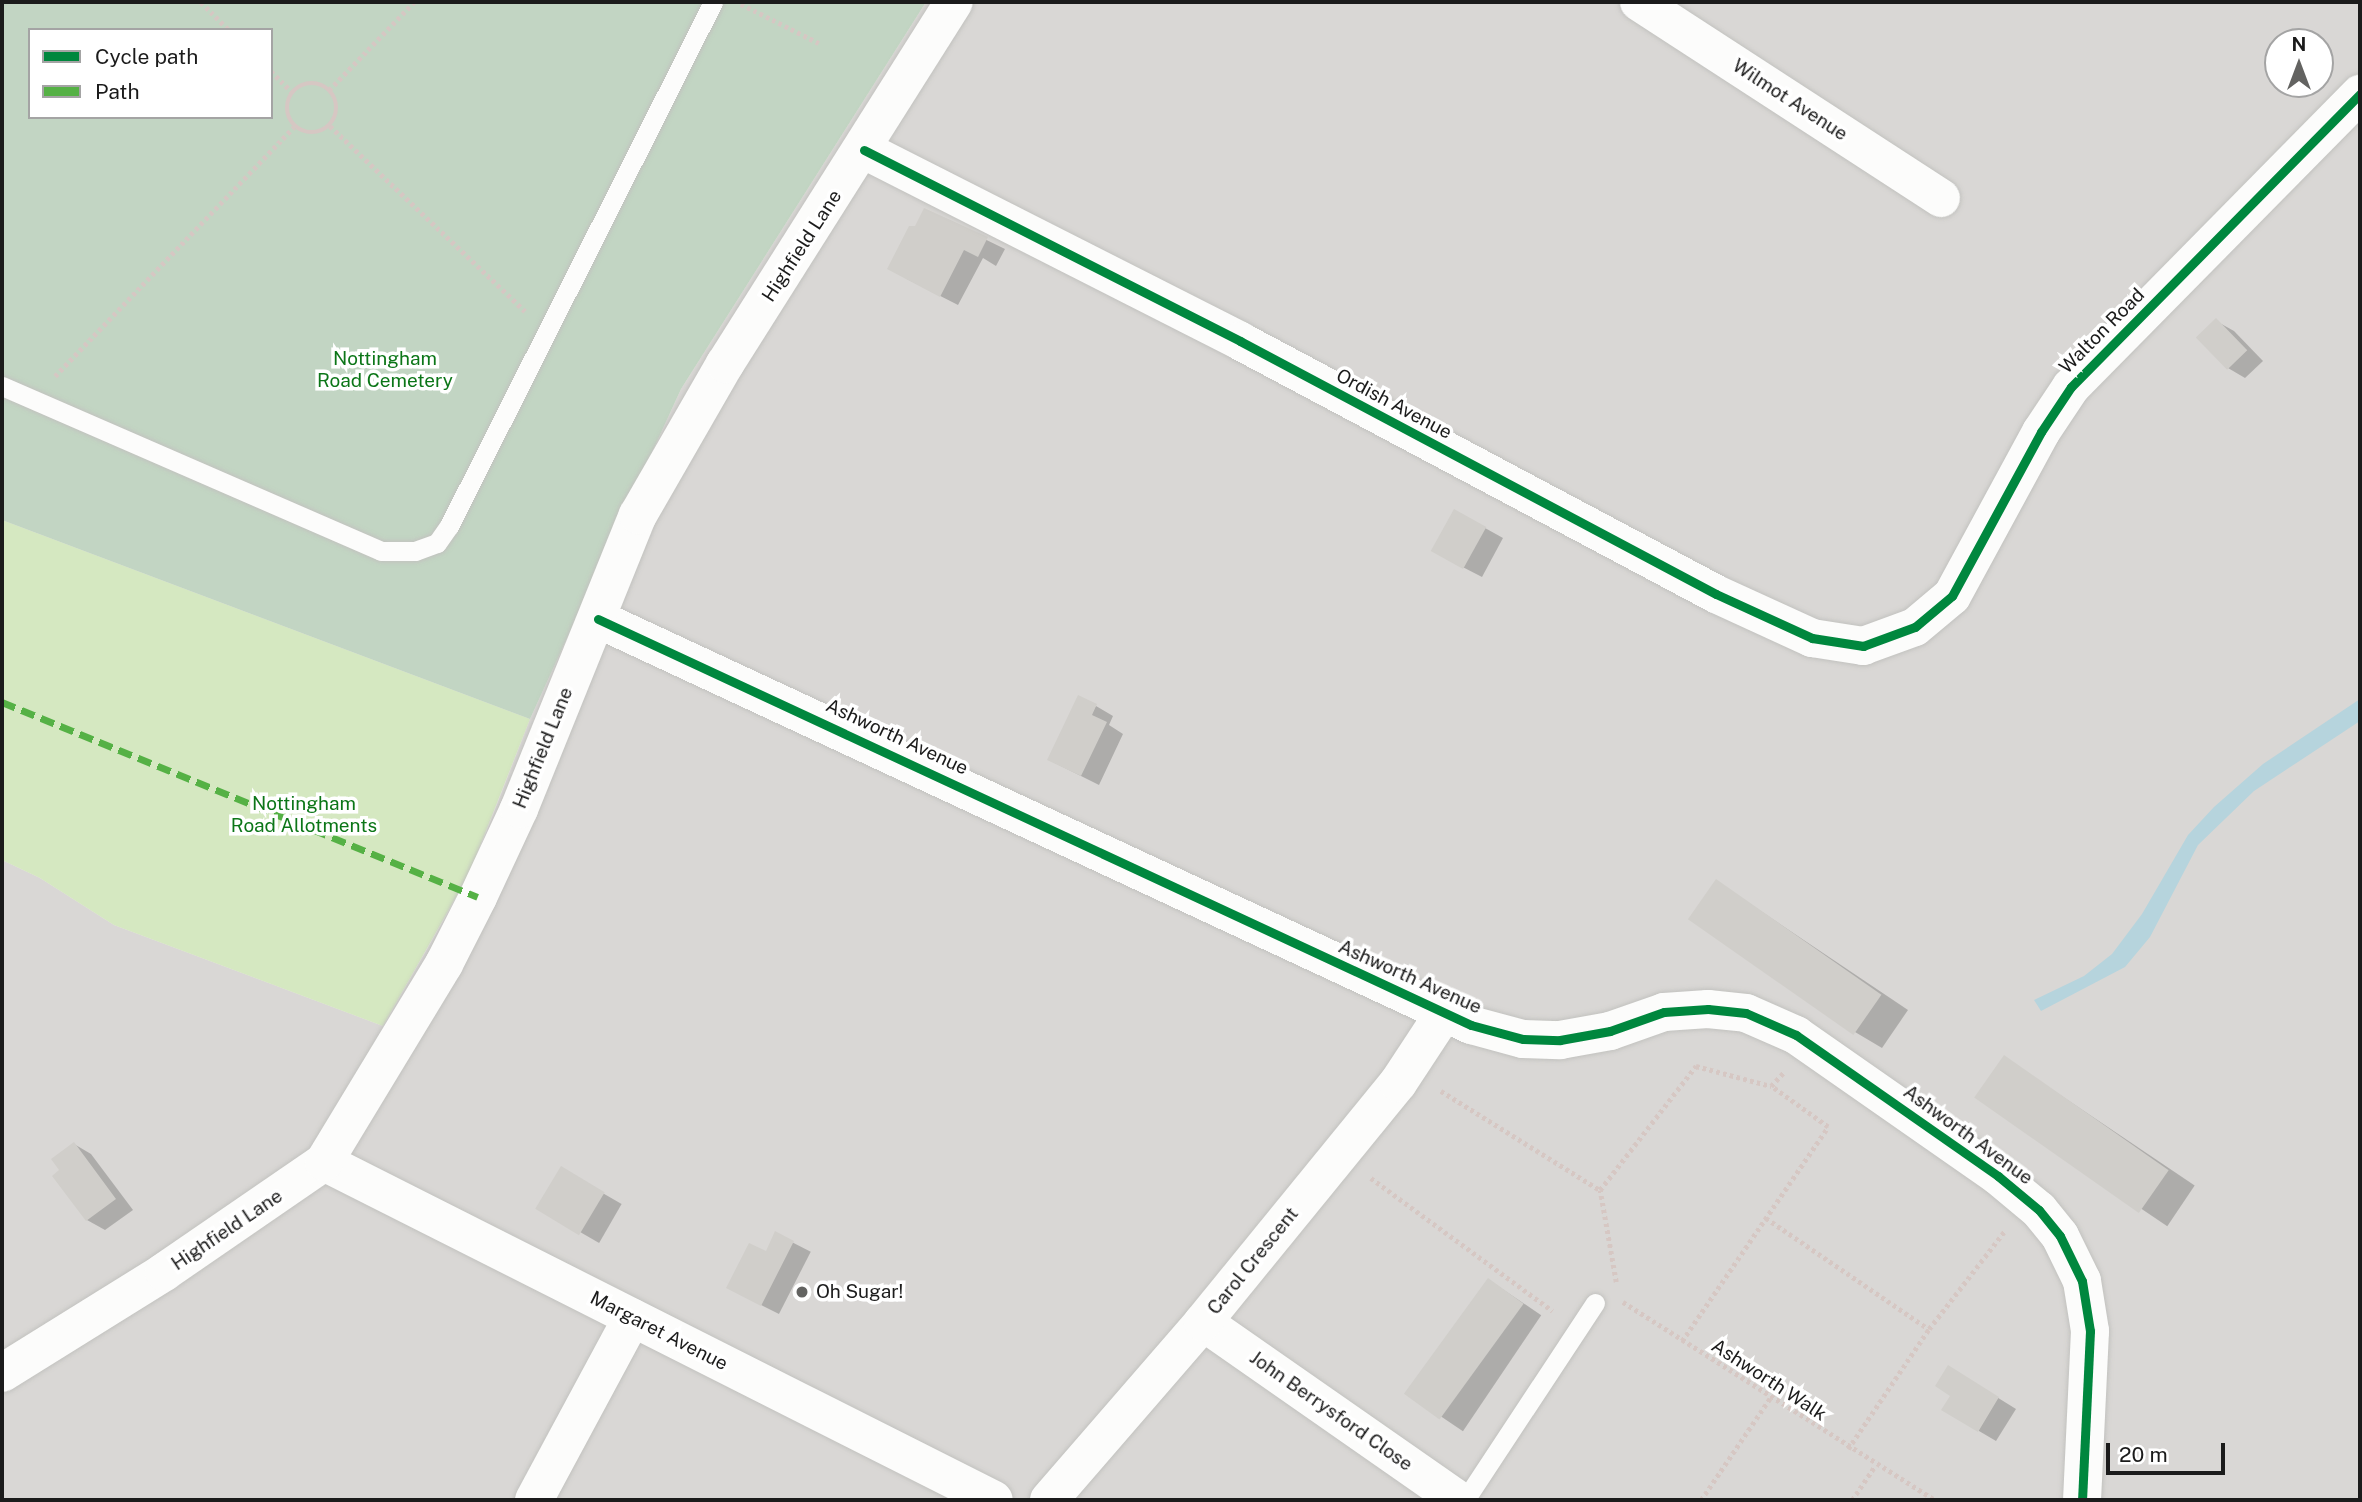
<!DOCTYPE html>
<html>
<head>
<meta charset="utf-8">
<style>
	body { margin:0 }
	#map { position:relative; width:2362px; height:1502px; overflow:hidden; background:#eae8e3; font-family:"Public Sans",sans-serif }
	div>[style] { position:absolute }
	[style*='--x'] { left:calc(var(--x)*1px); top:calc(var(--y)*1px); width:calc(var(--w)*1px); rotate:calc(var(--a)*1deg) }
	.residential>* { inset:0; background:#d9d7d5 }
	.grass>* { inset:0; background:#d5e8c1 }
	.cemetery>* { inset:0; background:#c2d5c3 }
	.water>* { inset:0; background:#b6d4dd }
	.shadow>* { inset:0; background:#0003; transform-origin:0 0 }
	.building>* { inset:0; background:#d0ceca; transform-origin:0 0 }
	.path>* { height:4.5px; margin-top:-2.25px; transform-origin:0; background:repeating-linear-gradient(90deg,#d6c7c3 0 3.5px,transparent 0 7px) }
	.path>.ring { margin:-2.25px; padding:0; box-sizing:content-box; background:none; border:4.5px solid #d6c7c3; border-radius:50% }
	.roads { filter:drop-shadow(0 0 2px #c2c2bf) drop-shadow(0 0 2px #c2c2bf) }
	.lane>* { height:19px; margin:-9.5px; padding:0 9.5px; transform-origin:9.5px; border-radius:9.5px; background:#fcfcfb }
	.street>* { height:38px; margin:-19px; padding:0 19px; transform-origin:19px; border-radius:19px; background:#fcfcfb }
	.quiet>* { height:7px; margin-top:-3.5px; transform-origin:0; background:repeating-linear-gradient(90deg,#55b145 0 14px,transparent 0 21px) }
	.cycleway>* { height:9px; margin:-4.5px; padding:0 4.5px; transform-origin:4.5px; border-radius:4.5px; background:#00873e }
	.dots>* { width:19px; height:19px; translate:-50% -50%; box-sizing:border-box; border:4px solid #fff; border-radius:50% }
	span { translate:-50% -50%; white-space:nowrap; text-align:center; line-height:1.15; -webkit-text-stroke:7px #fff; paint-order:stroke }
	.street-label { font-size:19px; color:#1b1b1b }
	.park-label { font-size:19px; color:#0c7618 }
	.poi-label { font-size:19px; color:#1b1b1b }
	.left { translate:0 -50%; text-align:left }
	.frame { position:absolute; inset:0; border:4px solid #1b1b1b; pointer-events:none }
	.legend { position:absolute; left:28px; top:28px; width:245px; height:91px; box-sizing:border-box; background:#fff; border:2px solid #a4a4a4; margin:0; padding:9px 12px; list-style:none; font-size:21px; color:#1b1b1b }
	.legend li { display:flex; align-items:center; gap:14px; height:35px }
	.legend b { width:35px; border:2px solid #a4a4a4 }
	.north { position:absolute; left:2264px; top:28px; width:70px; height:70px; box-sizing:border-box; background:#fff; border:2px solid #a4a4a4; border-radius:50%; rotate:0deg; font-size:19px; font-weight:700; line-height:28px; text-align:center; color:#1b1b1b }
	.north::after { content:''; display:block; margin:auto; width:24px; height:32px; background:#636361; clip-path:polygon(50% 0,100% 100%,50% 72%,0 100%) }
	.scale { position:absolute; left:2106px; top:1443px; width:119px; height:32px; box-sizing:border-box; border:4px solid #1b1b1b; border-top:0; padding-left:9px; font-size:21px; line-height:24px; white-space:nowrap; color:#1b1b1b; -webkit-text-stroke:5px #fff; paint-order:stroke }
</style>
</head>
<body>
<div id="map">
	<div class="residential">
		<i style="clip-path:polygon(evenodd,926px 2px,2360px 2px,2360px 1500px,2px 1500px,2px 860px,40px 878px,114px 925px,383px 1026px,470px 874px,530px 719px,681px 389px,926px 2px,2278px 42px,2320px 42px,2320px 84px,2278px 84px,2278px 42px)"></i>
	</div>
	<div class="grass">
		<i style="clip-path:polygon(2px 520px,530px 719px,469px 874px,383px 1026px,114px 925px,40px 878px,2px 860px)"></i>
	</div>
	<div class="cemetery">
		<i style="clip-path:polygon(evenodd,2px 2px,926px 2px,681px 389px,530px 719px,2px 520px,2px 2px,30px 30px,271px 30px,271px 117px,30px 117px,30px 30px)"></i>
	</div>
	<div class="water">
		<i style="clip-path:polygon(2360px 699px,2360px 721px,2254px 791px,2198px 845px,2150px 937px,2125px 967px,2041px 1011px,2034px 1000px,2084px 976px,2112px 954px,2142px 914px,2188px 835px,2214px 807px,2263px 764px)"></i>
	</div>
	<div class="shadow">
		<i style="clip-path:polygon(925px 210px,1005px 249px,996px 266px,983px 258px,958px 305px,907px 279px)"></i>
		<i style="clip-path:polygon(2216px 321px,2234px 331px,2263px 361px,2245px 378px,2228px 368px)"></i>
		<i style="clip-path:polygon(1485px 528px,1503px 538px,1482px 577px,1451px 561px)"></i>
		<i style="clip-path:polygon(1096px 706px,1113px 716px,1109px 725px,1123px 734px,1099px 785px,1049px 760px)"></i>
		<i style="clip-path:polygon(1716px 881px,1908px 1010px,1882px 1048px,1855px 1032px)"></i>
		<i style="left:2004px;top:1057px;width:230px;height:49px;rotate:34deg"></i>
		<i style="clip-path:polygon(74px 1144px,91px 1154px,133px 1210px,105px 1230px,87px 1220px,62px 1171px)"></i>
		<i style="left:561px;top:1169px;width:70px;height:45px;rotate:30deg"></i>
		<i style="left:776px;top:1234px;width:39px;height:70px;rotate:27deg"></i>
		<i style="left:1489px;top:1280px;width:63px;height:140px;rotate:34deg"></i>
		<i style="clip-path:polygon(1966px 1378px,2016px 1409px,1996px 1441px,1979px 1431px)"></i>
	</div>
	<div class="building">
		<i style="clip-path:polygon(924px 208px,988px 237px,978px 257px,964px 250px,940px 297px,887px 269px,909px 226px,915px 226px)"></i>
		<i style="left:2216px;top:318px;width:45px;height:28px;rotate:46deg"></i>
		<i style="left:1454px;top:509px;width:37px;height:48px;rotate:29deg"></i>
		<i style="clip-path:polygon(1078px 695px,1097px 704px,1092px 715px,1107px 722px,1081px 776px,1047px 760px)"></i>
		<i style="left:1716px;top:879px;width:202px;height:49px;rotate:35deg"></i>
		<i style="left:2004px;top:1055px;width:201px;height:52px;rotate:35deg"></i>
		<i style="clip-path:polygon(74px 1142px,116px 1199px,86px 1221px,52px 1176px,59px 1170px,51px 1159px)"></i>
		<i style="left:561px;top:1166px;width:51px;height:50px;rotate:31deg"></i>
		<i style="clip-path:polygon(775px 1231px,794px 1241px,761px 1306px,726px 1288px,749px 1243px,766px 1251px)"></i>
		<i style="left:1488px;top:1278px;width:44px;height:143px;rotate:36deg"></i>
		<i style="clip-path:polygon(1948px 1365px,1999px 1397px,1978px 1432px,1941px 1410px,1950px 1396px,1935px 1386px)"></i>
	</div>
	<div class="path">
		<i style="--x:201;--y:2;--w:40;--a:45"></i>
		<i style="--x:741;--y:4;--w:87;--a:26.6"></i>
		<i style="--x:271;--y:71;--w:30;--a:45"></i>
		<i class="ring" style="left:287px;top:83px;width:45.5px;height:45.5px"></i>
		<i style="--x:329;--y:90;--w:122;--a:-46"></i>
		<i style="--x:330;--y:126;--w:269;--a:43.5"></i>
		<i style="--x:55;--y:376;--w:345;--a:-46.2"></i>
		<i style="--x:1441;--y:1091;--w:187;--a:31.9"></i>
		<i style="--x:1371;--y:1178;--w:225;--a:36.2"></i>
		<i style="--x:1766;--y:1218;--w:197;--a:34.3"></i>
		<i style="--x:1616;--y:1282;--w:93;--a:-99.9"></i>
		<i style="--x:1600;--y:1190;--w:157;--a:-52.3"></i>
		<i style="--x:1696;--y:1066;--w:78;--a:14.9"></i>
		<i style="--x:1771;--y:1086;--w:18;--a:-47"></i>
		<i style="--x:1623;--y:1302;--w:370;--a:32.4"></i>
		<i style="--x:1682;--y:1341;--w:259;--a:-55.7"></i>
		<i style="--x:1828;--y:1127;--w:70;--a:-144.3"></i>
		<i style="--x:1848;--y:1449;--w:145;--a:-56"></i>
		<i style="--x:1929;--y:1329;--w:123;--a:-52.3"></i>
		<i style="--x:1701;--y:1500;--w:123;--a:-55.9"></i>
		<i style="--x:1852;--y:1500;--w:41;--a:-55.9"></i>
	</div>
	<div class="roads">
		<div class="lane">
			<i style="--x:2;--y:386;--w:413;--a:23.5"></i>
			<i style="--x:381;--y:551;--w:34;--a:0"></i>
			<i style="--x:415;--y:551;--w:23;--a:-20"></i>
			<i style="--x:437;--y:543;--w:21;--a:-55"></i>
			<i style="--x:449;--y:526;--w:587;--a:-63.26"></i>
			<i style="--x:1465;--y:1500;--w:236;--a:-56.6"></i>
		</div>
		<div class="street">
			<i style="--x:1639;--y:2;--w:360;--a:33"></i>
			<i style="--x:864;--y:150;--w:422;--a:26.9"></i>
			<i style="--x:1240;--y:341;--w:539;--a:27.99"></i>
			<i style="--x:1716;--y:594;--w:106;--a:24.6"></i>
			<i style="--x:1812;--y:638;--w:52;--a:8.9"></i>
			<i style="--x:1863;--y:646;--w:55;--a:-20.1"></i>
			<i style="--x:1915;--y:627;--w:48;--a:-40"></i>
			<i style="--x:1952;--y:596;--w:187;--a:-61.5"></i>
			<i style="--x:2041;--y:432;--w:54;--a:-56.3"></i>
			<i style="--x:2071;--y:387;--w:412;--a:-45.4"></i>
			<i style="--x:598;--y:619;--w:963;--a:24.94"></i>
			<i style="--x:1471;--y:1025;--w:54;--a:15.1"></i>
			<i style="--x:1523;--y:1039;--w:37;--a:2"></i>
			<i style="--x:1560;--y:1040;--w:51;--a:-10.2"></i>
			<i style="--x:1610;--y:1031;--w:57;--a:-19.4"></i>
			<i style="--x:1664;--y:1012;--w:44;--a:-3.9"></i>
			<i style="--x:1708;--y:1009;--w:38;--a:6"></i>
			<i style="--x:1746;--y:1013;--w:55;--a:23.7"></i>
			<i style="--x:1796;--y:1035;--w:246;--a:34.9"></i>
			<i style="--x:1998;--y:1176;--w:53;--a:39.7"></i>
			<i style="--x:2039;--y:1210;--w:33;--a:51"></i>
			<i style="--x:2060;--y:1236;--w:50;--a:63.9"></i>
			<i style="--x:2082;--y:1281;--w:51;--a:80.9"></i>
			<i style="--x:2090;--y:1331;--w:169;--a:92.7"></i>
			<i style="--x:324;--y:1162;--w:750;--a:26.77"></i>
			<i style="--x:1203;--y:1322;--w:311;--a:34.9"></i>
			<i style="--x:2;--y:1373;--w:191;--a:-31.9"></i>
			<i style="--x:164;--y:1272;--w:194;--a:-34.5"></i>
			<i style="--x:324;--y:1162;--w:232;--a:-58.8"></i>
			<i style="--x:444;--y:964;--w:75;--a:-63.1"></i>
			<i style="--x:478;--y:897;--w:97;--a:-65"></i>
			<i style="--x:519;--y:809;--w:317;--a:-68"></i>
			<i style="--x:638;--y:515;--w:174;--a:-60.1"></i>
			<i style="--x:725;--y:364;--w:428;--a:-57.7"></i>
			<i style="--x:534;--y:1500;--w:207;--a:-61.7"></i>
			<i style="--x:1049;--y:1500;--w:235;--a:-49.1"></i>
			<i style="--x:1203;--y:1322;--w:308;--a:-50.8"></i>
			<i style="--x:1398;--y:1083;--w:84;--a:-56.7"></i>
		</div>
	</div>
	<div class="quiet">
		<i style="--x:2;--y:702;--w:514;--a:22.28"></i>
	</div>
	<div class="cycleway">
		<i style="--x:864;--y:150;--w:422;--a:26.9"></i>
		<i style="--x:1240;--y:341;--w:539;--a:27.99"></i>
		<i style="--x:1716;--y:594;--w:106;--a:24.6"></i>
		<i style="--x:1812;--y:638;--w:52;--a:8.9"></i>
		<i style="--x:1863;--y:646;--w:55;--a:-20.1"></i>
		<i style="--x:1915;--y:627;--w:48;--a:-40"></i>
		<i style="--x:1952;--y:596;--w:187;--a:-61.5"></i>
		<i style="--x:2041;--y:432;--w:54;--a:-56.3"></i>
		<i style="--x:2071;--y:387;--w:412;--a:-45.4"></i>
		<i style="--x:598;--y:619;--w:963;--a:24.94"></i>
		<i style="--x:1471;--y:1025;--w:54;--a:15.1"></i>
		<i style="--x:1523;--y:1039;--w:37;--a:2"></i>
		<i style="--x:1560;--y:1040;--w:51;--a:-10.2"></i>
		<i style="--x:1610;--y:1031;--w:57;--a:-19.4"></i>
		<i style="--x:1664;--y:1012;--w:44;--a:-3.9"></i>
		<i style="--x:1708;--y:1009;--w:38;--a:6"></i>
		<i style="--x:1746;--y:1013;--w:55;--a:23.7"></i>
		<i style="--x:1796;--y:1035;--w:246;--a:34.9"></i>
		<i style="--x:1998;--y:1176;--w:53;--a:39.7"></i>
		<i style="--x:2039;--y:1210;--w:33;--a:51"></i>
		<i style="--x:2060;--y:1236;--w:50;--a:63.9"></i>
		<i style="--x:2082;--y:1281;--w:51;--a:80.9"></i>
		<i style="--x:2090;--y:1331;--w:169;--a:92.7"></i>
	</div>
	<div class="dots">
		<i style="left:802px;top:1292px;background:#636361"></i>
	</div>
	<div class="street-label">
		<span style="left:1790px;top:100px;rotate:33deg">Wilmot Avenue</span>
		<span style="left:802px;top:246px;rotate:-57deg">Highfield Lane</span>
		<span style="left:2102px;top:331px;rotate:-45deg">Walton Road</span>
		<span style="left:1394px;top:404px;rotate:28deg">Ordish Avenue</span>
		<span style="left:897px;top:737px;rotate:25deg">Ashworth Avenue</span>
		<span style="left:543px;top:748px;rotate:-68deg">Highfield Lane</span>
		<span style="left:1410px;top:977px;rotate:24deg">Ashworth Avenue</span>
		<span style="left:1968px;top:1135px;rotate:36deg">Ashworth Avenue</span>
		<span style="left:227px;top:1230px;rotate:-34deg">Highfield Lane</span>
		<span style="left:1253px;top:1261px;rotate:-51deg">Carol Crescent</span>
		<span style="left:659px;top:1331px;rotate:27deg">Margaret Avenue</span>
		<span style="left:1769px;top:1380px;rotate:33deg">Ashworth Walk</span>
		<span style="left:1331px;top:1411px;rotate:35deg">John Berrysford Close</span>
	</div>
	<div class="park-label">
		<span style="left:385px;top:370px">Nottingham<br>Road Cemetery</span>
		<span style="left:304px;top:815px">Nottingham<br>Road Allotments</span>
	</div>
	<div class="poi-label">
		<span class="left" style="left:816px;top:1292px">Oh Sugar!</span>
	</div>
	<div class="frame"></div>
	<ul class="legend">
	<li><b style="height:9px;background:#00873e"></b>Cycle path</li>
	<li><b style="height:9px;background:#55b145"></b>Path</li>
	</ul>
	<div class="north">N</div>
	<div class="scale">20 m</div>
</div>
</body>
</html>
